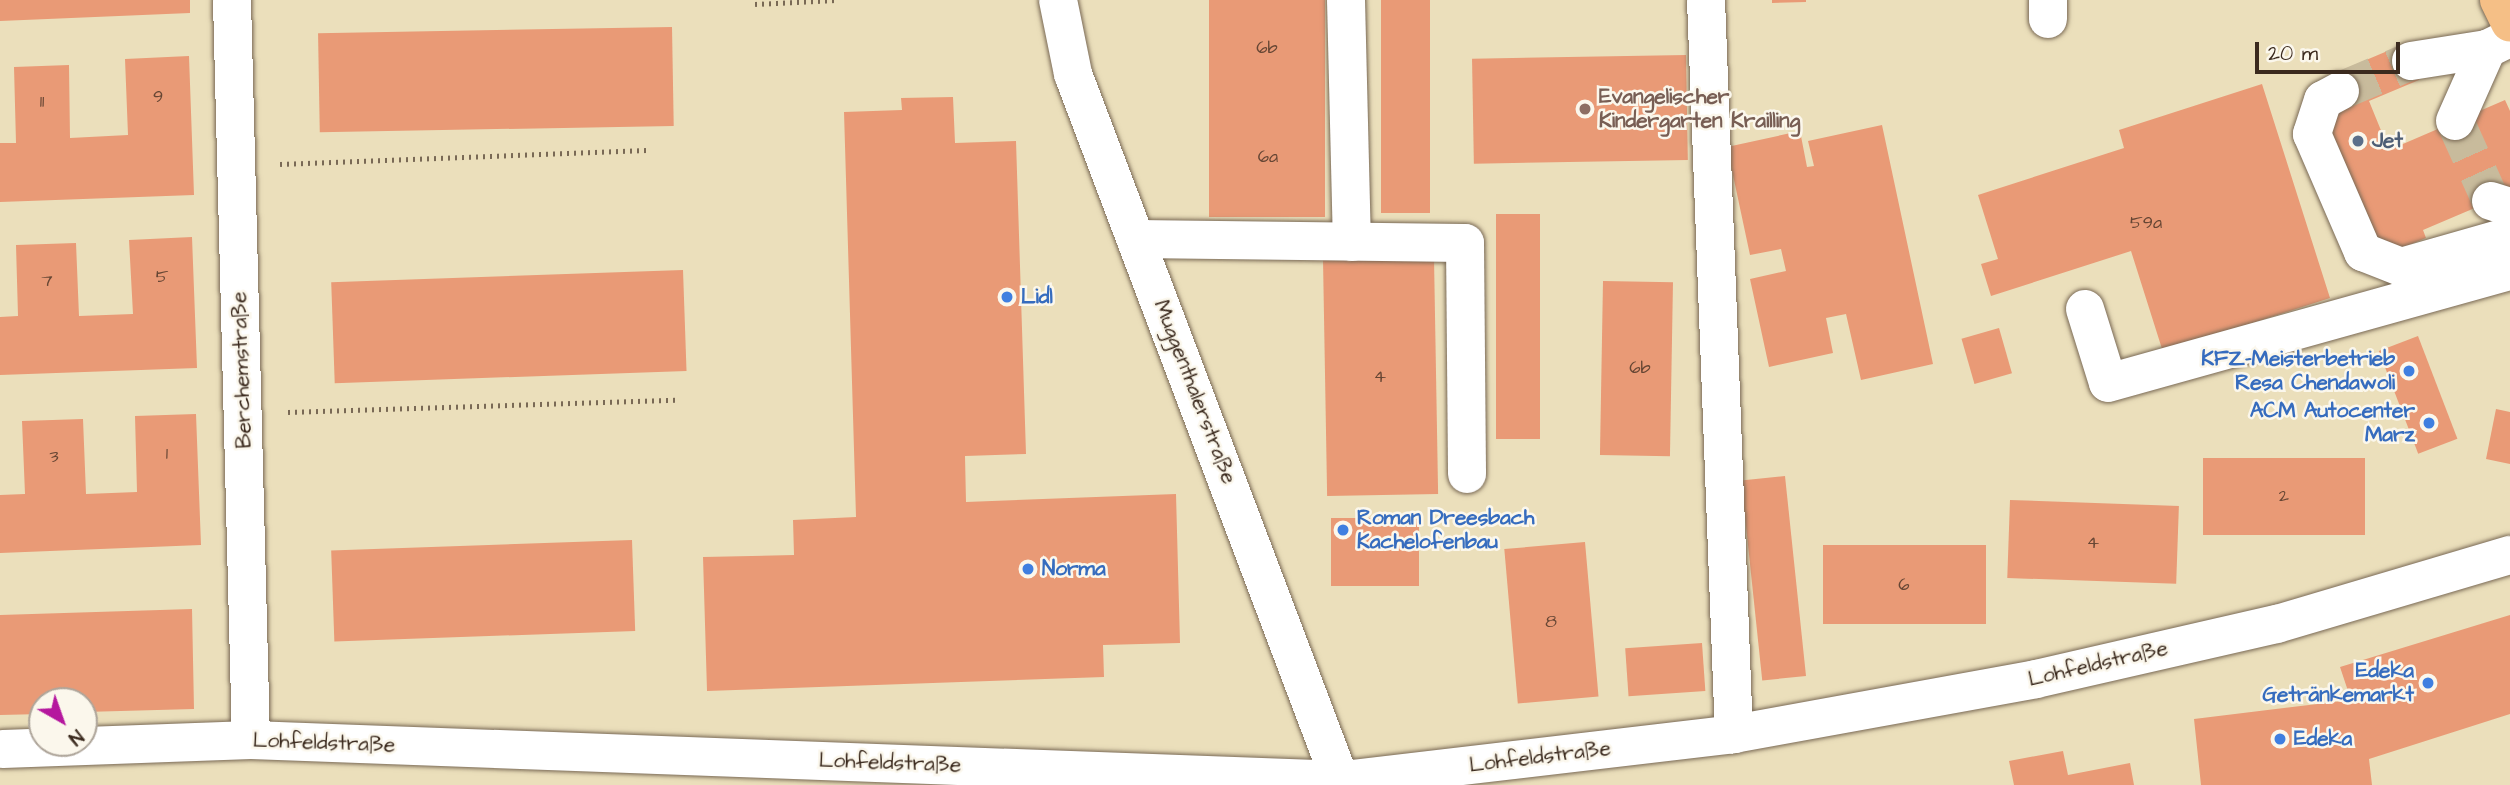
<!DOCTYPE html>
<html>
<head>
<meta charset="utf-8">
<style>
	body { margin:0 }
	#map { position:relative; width:2510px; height:785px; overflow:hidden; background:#ebdfbb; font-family:"Architects Daughter",sans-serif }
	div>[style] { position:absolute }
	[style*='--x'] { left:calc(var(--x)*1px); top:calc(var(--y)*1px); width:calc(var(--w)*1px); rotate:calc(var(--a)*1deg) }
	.building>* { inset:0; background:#e99a76; transform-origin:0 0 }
	.minor-tunnel>* { height:38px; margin-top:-19px; transform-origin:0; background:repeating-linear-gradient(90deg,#c8bb9c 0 38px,transparent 0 57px) }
	.path>* { height:4.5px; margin-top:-2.25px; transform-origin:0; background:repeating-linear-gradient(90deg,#796955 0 2px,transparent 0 7px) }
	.roads { filter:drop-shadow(0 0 2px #796955) drop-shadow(0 0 2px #796955) }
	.minor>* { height:38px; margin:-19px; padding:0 19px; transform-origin:19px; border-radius:19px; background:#fff }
	.major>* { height:38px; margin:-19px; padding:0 19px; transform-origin:19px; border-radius:19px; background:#f5bf86 }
	.dots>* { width:19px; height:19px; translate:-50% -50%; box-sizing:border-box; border:4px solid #fbf7ec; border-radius:50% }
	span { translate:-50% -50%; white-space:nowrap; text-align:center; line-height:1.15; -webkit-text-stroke:5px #fbf7ec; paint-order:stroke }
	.number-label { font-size:18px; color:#664634 }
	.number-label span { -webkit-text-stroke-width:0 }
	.education-label { font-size:21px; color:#785e54; font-weight:700 }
	.left { translate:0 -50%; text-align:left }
	.service-label { font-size:21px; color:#4e5e75; font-weight:700 }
	.shop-label { font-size:21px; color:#366cbe; font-weight:700 }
	.right { translate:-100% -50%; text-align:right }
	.street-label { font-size:21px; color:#3b2a1e }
	.north { position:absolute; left:28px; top:687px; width:70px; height:70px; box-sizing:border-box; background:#fbf7ec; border:2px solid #aea59a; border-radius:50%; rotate:140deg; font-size:19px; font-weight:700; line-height:28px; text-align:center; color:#3b2a1e }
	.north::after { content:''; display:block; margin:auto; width:24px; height:32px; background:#b5179e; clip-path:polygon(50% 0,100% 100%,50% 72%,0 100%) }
	.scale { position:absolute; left:2255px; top:42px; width:145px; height:32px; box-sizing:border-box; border:4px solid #3b2a1e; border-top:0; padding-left:9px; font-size:21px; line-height:24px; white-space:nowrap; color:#3b2a1e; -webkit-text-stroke:5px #fbf7ec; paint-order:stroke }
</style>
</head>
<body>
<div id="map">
	<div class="building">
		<i style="clip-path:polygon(0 0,190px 0,190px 13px,0 21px)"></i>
		<i style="left:1209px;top:0;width:116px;height:217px"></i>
		<i style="left:1381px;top:0;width:49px;height:213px"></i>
		<i style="clip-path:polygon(1772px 0,1806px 0,1806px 2px,1772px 3px)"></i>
		<i style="left:672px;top:27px;width:99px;height:354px;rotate:89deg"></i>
		<i style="clip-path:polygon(2404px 44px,2419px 80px,2369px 101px,2389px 150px,2505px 100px,2510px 111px,2510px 193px,2423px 230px,2426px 238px,2394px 251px,2374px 243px,2328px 132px,2333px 74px)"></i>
		<i style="left:1686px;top:55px;width:105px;height:214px;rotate:89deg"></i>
		<i style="clip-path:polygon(189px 56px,194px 195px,0 202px,0 143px,16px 143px,14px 67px,69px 65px,70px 138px,128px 135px,125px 59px)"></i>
		<i style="clip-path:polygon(2262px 84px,2330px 298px,2163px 352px,2131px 251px,1991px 296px,1981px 264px,1998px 259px,1978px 195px,2124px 148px,2119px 130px)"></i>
		<i style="clip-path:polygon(953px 97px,955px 143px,1016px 141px,1026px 454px,965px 456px,966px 502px,1176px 494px,1180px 643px,1103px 645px,1104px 677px,707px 691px,703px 557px,794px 555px,793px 520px,856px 517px,844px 112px,902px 110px,901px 98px)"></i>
		<i style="clip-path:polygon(1882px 125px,1933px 364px,1861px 380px,1846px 314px,1826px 318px,1833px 353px,1769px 367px,1750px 279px,1786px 271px,1781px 249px,1750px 255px,1727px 147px,1800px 131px,1807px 167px,1814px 166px,1808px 141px)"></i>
		<i style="left:1496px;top:214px;width:44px;height:225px"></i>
		<i style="clip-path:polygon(192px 237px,197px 368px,0 375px,0 317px,18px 316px,16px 245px,76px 243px,79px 316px,133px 314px,129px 240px)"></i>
		<i style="left:1434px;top:258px;width:236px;height:111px;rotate:89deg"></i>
		<i style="left:683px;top:270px;width:101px;height:352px;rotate:88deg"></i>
		<i style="left:1603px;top:281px;width:70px;height:174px;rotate:1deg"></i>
		<i style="left:1999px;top:328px;width:47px;height:39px;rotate:74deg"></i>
		<i style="left:2418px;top:336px;width:110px;height:42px;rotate:69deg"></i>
		<i style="clip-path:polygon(2496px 409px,2510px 412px,2510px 464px,2486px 459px)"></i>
		<i style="clip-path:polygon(196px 414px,201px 545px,0 553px,0 495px,25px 494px,22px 421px,83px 419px,86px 494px,137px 492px,135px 416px)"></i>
		<i style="left:2203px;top:458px;width:162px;height:77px"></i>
		<i style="left:1785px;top:476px;width:201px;height:44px;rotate:84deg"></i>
		<i style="left:2010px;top:500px;width:169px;height:78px;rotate:2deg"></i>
		<i style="left:1331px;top:518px;width:88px;height:68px"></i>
		<i style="left:632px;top:540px;width:91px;height:301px;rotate:88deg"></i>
		<i style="left:1585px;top:542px;width:155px;height:81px;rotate:85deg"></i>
		<i style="left:1823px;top:545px;width:163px;height:79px"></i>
		<i style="clip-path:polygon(192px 609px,194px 709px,84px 712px,84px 701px,42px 701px,42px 714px,0 715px,0 615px)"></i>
		<i style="clip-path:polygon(2510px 615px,2510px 714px,2369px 759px,2372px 785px,2201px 785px,2194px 719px,2351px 700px,2340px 667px)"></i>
		<i style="left:1702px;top:643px;width:48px;height:77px;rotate:86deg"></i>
		<i style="clip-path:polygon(2063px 751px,2068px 775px,2130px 763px,2134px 785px,2014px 785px,2009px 761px)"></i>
	</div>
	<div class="minor-tunnel">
		<i style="--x:2340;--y:91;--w:77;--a:-22.9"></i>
		<i style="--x:2455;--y:121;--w:88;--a:65.8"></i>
	</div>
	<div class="path">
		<i style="--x:755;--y:4;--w:81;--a:-2.8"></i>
		<i style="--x:280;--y:164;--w:367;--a:-2.2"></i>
		<i style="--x:288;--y:412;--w:388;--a:-1.8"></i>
	</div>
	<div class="roads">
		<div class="minor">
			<i style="--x:232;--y:0;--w:740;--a:88.53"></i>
			<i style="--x:1058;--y:0;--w:76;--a:78.5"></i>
			<i style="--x:1073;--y:74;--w:760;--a:69.28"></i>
			<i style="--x:1346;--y:0;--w:242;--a:88.6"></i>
			<i style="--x:1706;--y:0;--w:735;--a:87.82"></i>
			<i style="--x:2048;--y:19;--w:19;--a:-90"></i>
			<i style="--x:2411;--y:61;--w:77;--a:-9"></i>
			<i style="--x:2340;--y:91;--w:19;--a:152"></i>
			<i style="--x:2323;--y:100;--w:36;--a:108"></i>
			<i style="--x:2312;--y:134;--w:129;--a:66.6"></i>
			<i style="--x:2363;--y:252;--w:41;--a:21.5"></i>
			<i style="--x:2401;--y:267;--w:113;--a:-15.9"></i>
			<i style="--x:2455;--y:121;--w:79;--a:-66"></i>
			<i style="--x:2487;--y:49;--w:25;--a:-26"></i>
			<i style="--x:2491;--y:201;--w:20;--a:18"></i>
			<i style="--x:1136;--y:239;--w:329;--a:0.7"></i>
			<i style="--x:1465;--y:243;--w:231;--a:89.5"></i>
			<i style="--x:2085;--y:309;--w:77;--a:72.7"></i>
			<i style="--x:2108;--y:383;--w:417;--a:-15.6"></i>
			<i style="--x:3;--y:749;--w:248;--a:-2.1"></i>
			<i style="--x:251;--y:740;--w:1093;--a:2.1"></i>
			<i style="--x:1343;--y:780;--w:394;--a:-6.7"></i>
			<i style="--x:1734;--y:734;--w:307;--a:-10.3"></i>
			<i style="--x:2036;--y:679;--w:247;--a:-12.9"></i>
			<i style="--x:2277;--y:624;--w:243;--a:-16.5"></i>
		</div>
		<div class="major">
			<i style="--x:2499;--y:0;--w:25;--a:64"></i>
		</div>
	</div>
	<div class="dots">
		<i style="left:1585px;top:109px;background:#8d6e63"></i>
		<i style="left:2358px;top:141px;background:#5c6f8a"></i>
		<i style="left:1007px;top:297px;background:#3f7fe0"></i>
		<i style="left:2409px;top:371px;background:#3f7fe0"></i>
		<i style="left:2429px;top:423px;background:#3f7fe0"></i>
		<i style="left:1343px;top:530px;background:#3f7fe0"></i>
		<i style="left:1028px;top:569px;background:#3f7fe0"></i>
		<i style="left:2428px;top:683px;background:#3f7fe0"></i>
		<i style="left:2280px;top:739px;background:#3f7fe0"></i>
	</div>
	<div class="number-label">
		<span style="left:1267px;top:48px">6b</span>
		<span style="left:158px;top:97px">9</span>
		<span style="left:42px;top:102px">11</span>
		<span style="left:1268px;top:157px">6a</span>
		<span style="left:2146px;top:223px">59a</span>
		<span style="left:162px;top:277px">5</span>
		<span style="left:47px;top:281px">7</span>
		<span style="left:1640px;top:368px">6b</span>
		<span style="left:1380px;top:377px">4</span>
		<span style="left:167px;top:454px">1</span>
		<span style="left:54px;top:457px">3</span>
		<span style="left:2284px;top:496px">2</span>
		<span style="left:2093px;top:543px">4</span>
		<span style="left:1904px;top:585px">6</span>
		<span style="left:1551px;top:622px">8</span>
	</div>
	<div class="education-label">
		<span class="left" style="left:1599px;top:109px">Evangelischer<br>Kindergarten Krailling</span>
	</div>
	<div class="service-label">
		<span class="left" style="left:2372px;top:141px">Jet</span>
	</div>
	<div class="shop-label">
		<span class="left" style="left:1021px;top:297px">Lidl</span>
		<span class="right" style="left:2395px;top:371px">KFZ-Meisterbetrieb<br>Resa Chendawoli</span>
		<span class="right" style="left:2415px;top:423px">ACM Autocenter<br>Marz</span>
		<span class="left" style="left:1357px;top:530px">Roman Dreesbach<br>Kachelofenbau</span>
		<span class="left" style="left:1042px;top:569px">Norma</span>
		<span class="right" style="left:2414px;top:683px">Edeka<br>Getränkemarkt</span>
		<span class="left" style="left:2294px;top:739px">Edeka</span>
	</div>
	<div class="street-label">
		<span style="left:242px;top:370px;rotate:-92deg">Berchemstraße</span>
		<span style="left:1195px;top:392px;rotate:69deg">Muggenthalerstraße</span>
		<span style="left:2098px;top:664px;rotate:-13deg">Lohfeldstraße</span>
		<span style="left:324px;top:743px;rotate:2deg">Lohfeldstraße</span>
		<span style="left:1540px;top:757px;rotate:-7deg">Lohfeldstraße</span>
		<span style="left:890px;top:763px;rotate:2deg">Lohfeldstraße</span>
	</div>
	<div class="north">N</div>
	<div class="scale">20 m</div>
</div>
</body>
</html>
